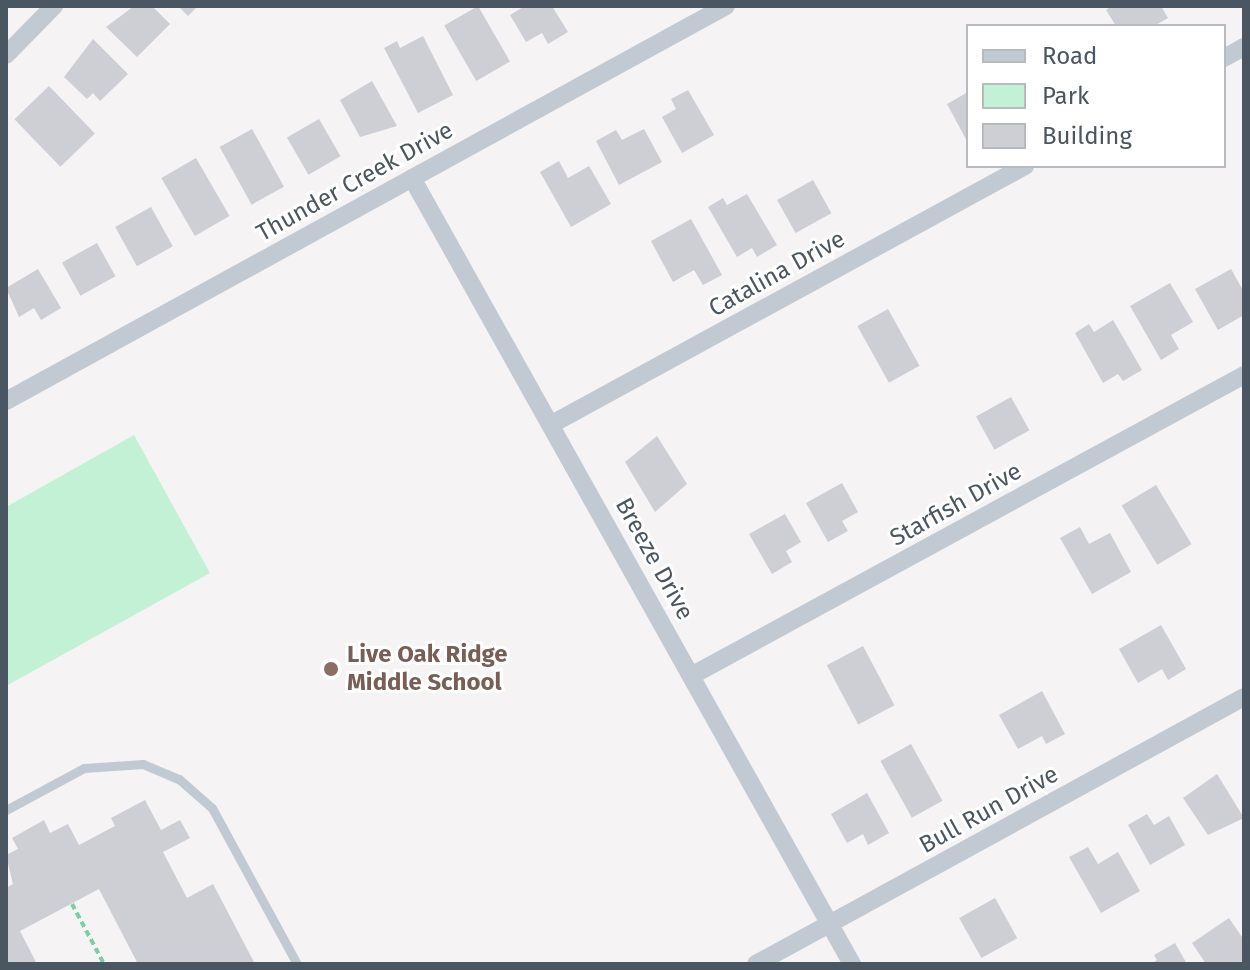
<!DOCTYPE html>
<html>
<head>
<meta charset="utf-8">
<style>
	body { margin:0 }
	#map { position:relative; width:1250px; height:970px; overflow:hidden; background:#f5f3f3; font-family:"Fira Sans",sans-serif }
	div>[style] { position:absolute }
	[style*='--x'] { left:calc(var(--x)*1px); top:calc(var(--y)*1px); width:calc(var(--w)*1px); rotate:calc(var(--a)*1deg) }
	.green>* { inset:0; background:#c3f1d5 }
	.building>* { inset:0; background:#cdcfd5; transform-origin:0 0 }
	.path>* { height:4px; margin-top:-2px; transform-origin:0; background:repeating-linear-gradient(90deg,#7ad0a6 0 6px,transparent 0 10px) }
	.lane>* { height:9px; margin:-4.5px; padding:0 4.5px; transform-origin:4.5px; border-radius:4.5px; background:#c1cad2 }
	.street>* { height:18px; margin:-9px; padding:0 9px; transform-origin:9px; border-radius:9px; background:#c1cad2 }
	.dots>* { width:22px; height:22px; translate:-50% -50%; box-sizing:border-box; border:4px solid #fff; border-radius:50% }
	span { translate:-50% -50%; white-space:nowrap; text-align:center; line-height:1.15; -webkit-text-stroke:6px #fff; paint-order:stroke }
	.street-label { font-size:24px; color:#4a5661 }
	.education-label { font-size:24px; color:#785e54; font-weight:700 }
	.left { translate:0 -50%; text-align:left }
	.frame { position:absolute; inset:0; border:8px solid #4a5661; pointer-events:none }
	.legend { position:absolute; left:966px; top:24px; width:260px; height:144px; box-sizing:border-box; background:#fff; border:2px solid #b7bbc0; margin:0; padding:10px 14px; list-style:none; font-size:24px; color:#4a5661 }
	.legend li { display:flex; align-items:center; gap:16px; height:40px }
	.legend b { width:40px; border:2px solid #b7bbc0 }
</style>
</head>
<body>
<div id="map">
	<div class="green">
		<i style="clip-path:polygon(134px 435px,210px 573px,6px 686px,6px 507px)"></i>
	</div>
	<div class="building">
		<i style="clip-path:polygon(134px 6px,152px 6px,170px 24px,137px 57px,106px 27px)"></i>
		<i style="clip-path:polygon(178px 6px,198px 6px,188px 16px)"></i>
		<i style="left:478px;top:6px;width:64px;height:39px;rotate:60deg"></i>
		<i style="clip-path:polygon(525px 6px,552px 6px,568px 32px,548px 44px,542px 33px,526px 42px,510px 15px)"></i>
		<i style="clip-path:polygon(1112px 6px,1161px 6px,1168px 18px,1154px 26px,1116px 26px,1106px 10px)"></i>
		<i style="clip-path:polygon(423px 36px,453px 95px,418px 113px,384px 48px,397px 41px,400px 48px)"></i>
		<i style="clip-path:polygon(93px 39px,128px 74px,100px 101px,93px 93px,87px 99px,64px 77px)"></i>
		<i style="clip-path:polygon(372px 81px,397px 126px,360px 137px,340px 100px)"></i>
		<i style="left:49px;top:86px;width:66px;height:48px;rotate:46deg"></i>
		<i style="clip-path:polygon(688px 90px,714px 135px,682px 153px,662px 117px,676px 109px,671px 99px)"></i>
		<i style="clip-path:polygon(968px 92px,968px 143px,947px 104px)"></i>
		<i style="left:319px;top:119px;width:43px;height:37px;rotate:60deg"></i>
		<i style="left:252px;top:129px;width:66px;height:37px;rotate:61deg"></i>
		<i style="clip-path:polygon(644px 129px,662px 162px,619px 185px,596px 141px,616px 130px,622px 140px)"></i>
		<i style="left:196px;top:158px;width:67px;height:40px;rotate:60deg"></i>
		<i style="clip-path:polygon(559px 161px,568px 178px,589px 166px,611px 204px,571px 227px,540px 172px)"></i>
		<i style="left:813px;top:180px;width:38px;height:41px;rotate:61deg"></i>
		<i style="clip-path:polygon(747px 194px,777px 245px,757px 257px,752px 248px,737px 257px,708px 207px,723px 198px,727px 205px)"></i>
		<i style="left:151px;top:207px;width:45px;height:41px;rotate:61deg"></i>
		<i style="clip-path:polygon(691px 219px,722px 275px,703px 285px,694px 270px,673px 282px,651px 241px)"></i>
		<i style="left:97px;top:243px;width:38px;height:40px;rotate:61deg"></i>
		<i style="clip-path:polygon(38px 269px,61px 308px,41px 320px,34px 308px,19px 317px,6px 288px)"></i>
		<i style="clip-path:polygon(1231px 269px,1244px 292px,1244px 315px,1218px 330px,1195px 289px)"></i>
		<i style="clip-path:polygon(1170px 283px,1193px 322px,1171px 335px,1179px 349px,1161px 360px,1130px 306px)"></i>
		<i style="left:888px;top:309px;width:65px;height:35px;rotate:61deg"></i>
		<i style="clip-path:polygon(1113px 320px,1142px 370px,1123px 381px,1118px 374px,1103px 383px,1075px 333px,1089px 324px,1094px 332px)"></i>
		<i style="left:1011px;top:397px;width:38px;height:40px;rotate:61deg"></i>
		<i style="clip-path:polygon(657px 436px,687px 484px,655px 512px,625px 462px)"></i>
		<i style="clip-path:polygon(842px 483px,858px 512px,842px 521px,848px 531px,828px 542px,806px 503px)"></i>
		<i style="left:1156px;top:485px;width:69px;height:40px;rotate:59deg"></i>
		<i style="clip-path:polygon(785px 514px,801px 542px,786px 551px,792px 562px,772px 574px,749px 534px)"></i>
		<i style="clip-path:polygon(1080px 527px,1089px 544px,1110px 533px,1131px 572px,1092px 594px,1060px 538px)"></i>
		<i style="clip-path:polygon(1161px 625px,1186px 669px,1168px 680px,1162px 669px,1138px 683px,1119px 649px)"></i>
		<i style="left:863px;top:646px;width:67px;height:41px;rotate:62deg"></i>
		<i style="clip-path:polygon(1042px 691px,1065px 734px,1046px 744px,1042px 736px,1018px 749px,999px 715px)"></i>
		<i style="left:911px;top:744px;width:65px;height:35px;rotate:61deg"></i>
		<i style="clip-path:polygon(1217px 774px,1244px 818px,1208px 835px,1183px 798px)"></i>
		<i style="clip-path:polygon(867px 793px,889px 833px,868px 845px,863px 834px,847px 843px,831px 814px)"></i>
		<i style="clip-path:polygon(145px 800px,161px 830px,180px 820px,190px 838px,163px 852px,187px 898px,213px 884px,255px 964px,138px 964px,99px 889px,20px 931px,37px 964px,6px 964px,6px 888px,13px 884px,6px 855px,18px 849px,12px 838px,44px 820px,50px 833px,68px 824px,79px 845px,115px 826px,111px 818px)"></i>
		<i style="clip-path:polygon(1147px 814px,1154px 825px,1169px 816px,1185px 845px,1150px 865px,1128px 825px)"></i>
		<i style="clip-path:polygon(1088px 847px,1098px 864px,1118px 852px,1140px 891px,1101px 913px,1069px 857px)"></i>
		<i style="left:995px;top:898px;width:46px;height:41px;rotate:61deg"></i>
		<i style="clip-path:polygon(1229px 918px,1244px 940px,1244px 964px,1206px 964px,1192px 943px)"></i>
		<i style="clip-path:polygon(1175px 943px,1187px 964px,1151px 964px,1157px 960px,1154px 955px)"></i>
	</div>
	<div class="path">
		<i style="--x:72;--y:904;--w:68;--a:61.9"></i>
	</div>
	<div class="lane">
		<i style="--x:6;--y:810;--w:89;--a:-28.3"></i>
		<i style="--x:84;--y:768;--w:59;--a:-3.9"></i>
		<i style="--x:143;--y:764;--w:39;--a:23"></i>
		<i style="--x:179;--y:779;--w:44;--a:41.3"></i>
		<i style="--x:212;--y:808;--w:178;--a:61.4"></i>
	</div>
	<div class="street">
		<i style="--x:6;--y:55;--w:69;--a:-45.6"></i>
		<i style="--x:1224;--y:58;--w:23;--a:-29"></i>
		<i style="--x:412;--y:178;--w:901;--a:60.76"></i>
		<i style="--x:6;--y:401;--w:821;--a:-28.75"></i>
		<i style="--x:552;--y:424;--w:539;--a:-28.61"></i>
		<i style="--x:691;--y:676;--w:630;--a:-28.56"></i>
		<i style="--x:756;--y:964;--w:556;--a:-28.68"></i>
	</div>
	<div class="dots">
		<i style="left:331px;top:669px;background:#8d6e63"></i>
	</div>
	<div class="street-label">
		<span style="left:355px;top:182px;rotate:-29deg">Thunder Creek Drive</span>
		<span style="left:777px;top:274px;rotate:-29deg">Catalina Drive</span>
		<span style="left:956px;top:505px;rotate:-29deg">Starfish Drive</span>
		<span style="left:654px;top:559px;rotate:61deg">Breeze Drive</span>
		<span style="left:989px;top:810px;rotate:-29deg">Bull Run Drive</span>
	</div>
	<div class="education-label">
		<span class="left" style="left:347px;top:669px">Live Oak Ridge<br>Middle School</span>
	</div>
	<div class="frame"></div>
	<ul class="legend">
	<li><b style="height:10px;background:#c1cad2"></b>Road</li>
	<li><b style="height:22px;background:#c3f1d5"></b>Park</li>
	<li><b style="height:22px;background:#cdcfd5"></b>Building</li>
	</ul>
</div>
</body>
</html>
